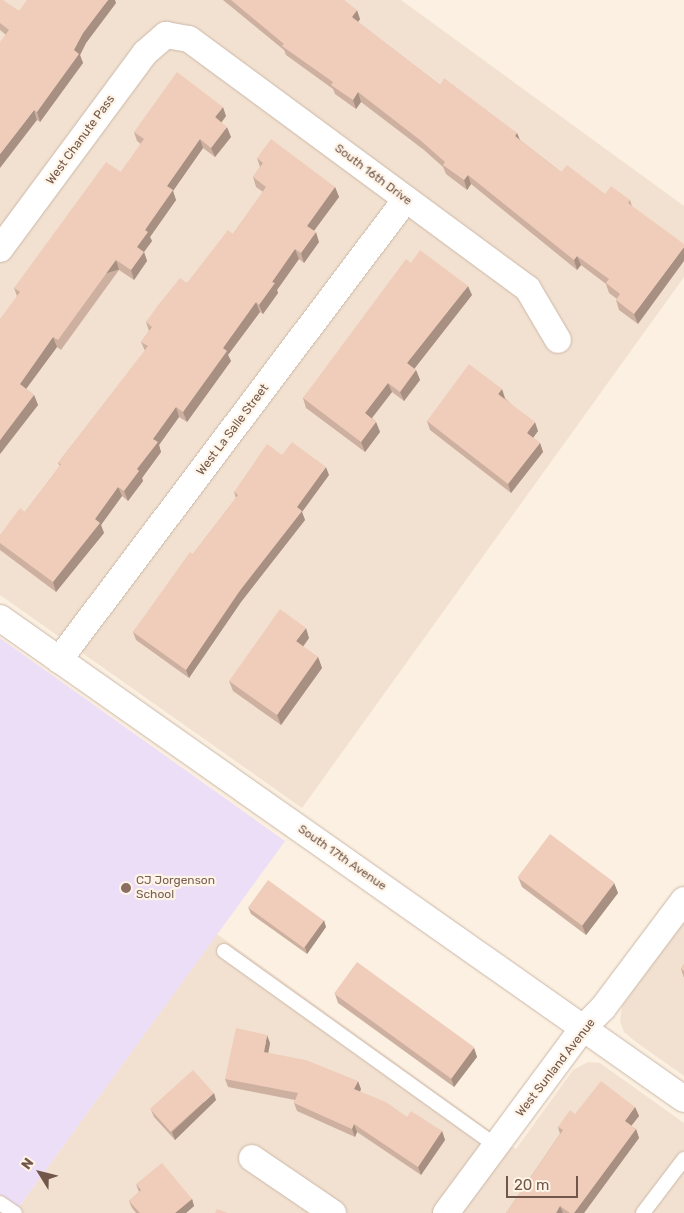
<!DOCTYPE html>
<html>
<head>
<meta charset="utf-8">
<style>
	body { margin:0 }
	#map { position:relative; width:684px; height:1213px; overflow:hidden; background:#fbf0e1; font-family:Rubik,sans-serif }
	div>[style] { position:absolute }
	[style*='--x'] { left:calc(var(--x)*1px); top:calc(var(--y)*1px); width:calc(var(--w)*1px); rotate:calc(var(--a)*1deg) }
	.residential>* { inset:0; background:#f2e1d0 }
	.education>* { inset:0; background:#eddef7 }
	.roads { filter:drop-shadow(0 0 1px #cbb7a8) drop-shadow(0 0 1px #cbb7a8) }
	.lane>* { height:14px; margin:-7px; padding:0 7px; transform-origin:7px; border-radius:7px; background:#fff }
	.street>* { height:26px; margin:-13px; padding:0 13px; transform-origin:13px; border-radius:13px; background:#fff }
	.wall>* { inset:0; background:#ceb0a0 }
	.shaded-wall>* { inset:0; background:#a79082; transform-origin:0 0 }
	.building>* { inset:0; background:#efcdba; transform-origin:0 0 }
	.dots>* { width:14px; height:14px; translate:-50% -50%; box-sizing:border-box; border:2px solid #fef4e7; border-radius:50% }
	span { translate:-50% -50%; white-space:nowrap; text-align:center; line-height:1.15; -webkit-text-stroke:4.5px #fef4e7; paint-order:stroke }
	.street-label { font-size:12px; color:#715649 }
	.education-label { font-size:12px; color:#785e54 }
	.left { translate:0 -50%; text-align:left }
	.north { position:absolute; left:15px; top:1148px; width:50px; height:50px; -webkit-text-stroke:4px #fef4e7; paint-order:stroke; rotate:306deg; font-size:14px; font-weight:700; line-height:20px; text-align:center; color:#715649 }
	.north::after { content:''; display:block; margin:auto; width:18px; height:22px; background:#715649; clip-path:polygon(50% 0,100% 100%,50% 72%,0 100%) }
	.scale { position:absolute; left:506px; top:1176px; width:72px; height:22px; box-sizing:border-box; border:2px solid #715649; border-top:0; padding-left:6px; font-size:15px; line-height:18px; white-space:nowrap; color:#715649; -webkit-text-stroke:4px #fef4e7; paint-order:stroke }
</style>
</head>
<body>
<div id="map">
	<div class="residential">
		<i style="clip-path:polygon(0 0,401px 0,684px 206px,684px 277px,302px 808px,0 595px)"></i>
		<i style="clip-path:polygon(684px 920px,684px 1076px,636px 1042px,624px 1032px,620px 1021px,622px 1006px)"></i>
		<i style="clip-path:polygon(217px 934px,516px 1149px,573px 1070px,588px 1062px,600px 1063px,684px 1123px,684px 1213px,0 1213px,0 1194px,19px 1207px)"></i>
	</div>
	<div class="education">
		<i style="clip-path:polygon(0 638px,285px 841px,19px 1207px,0 1194px)"></i>
	</div>
	<div class="roads">
		<div class="lane">
			<i style="--x:224;--y:951;--w:335;--a:35.6"></i>
			<i style="--x:0;--y:1203;--w:18;--a:34"></i>
			<i style="--x:643;--y:1213;--w:68;--a:-52.8"></i>
		</div>
		<div class="street">
			<i style="--x:0;--y:249;--w:244;--a:-53.5"></i>
			<i style="--x:145;--y:53;--w:28;--a:-41"></i>
			<i style="--x:166;--y:35;--w:23;--a:10"></i>
			<i style="--x:189;--y:39;--w:421;--a:36.4"></i>
			<i style="--x:528;--y:289;--w:59;--a:59.5"></i>
			<i style="--x:0;--y:618;--w:836;--a:35.12"></i>
			<i style="--x:59;--y:660;--w:577;--a:-53.03"></i>
			<i style="--x:252;--y:1158;--w:98;--a:34.2"></i>
			<i style="--x:446;--y:1213;--w:229;--a:-53.5"></i>
			<i style="--x:582;--y:1029;--w:30;--a:-45"></i>
			<i style="--x:603;--y:1008;--w:135;--a:-53.1"></i>
		</div>
	</div>
	<div class="wall">
		<i style="clip-path:polygon(0 0,19px 11px,116px 3px,86px 43px,80px 55px,83px 63px,40px 122px,37px 120px,6px 35px,0 30px)"></i>
		<i style="clip-path:polygon(223px 0,344px 0,360px 19px,358px 22px,440px 85px,517px 133px,520px 140px,561px 172px,605px 194px,630px 200px,632px 206px,638px 324px,619px 310px,616px 300px,617px 299px,609px 293px,606px 284px,581px 265px,577px 270px,471px 184px,467px 190px,446px 174px,443px 167px,424px 150px,361px 102px,356px 109px,335px 94px,333px 89px,286px 55px,284px 50px)"></i>
		<i style="clip-path:polygon(226px 116px,221px 123px,231px 137px,215px 157px,203px 148px,173px 191px,176px 200px,150px 237px,152px 241px,144px 252px,147px 261px,134px 280px,119px 270px,61px 350px,57px 347px,26px 389px,34px 395px,38px 405px,0 454px,17px 296px,14px 288px,121px 172px,141px 144px,137px 141px,134px 132px)"></i>
		<i style="clip-path:polygon(257px 158px,335px 187px,339px 197px,314px 231px,319px 242px,304px 263px,299px 259px,277px 290px,278px 293px,263px 314px,260px 312px,228px 355px,231px 361px,187px 422px,179px 417px,159px 445px,161px 452px,142px 478px,143px 481px,128px 501px,122px 496px,101px 525px,104px 533px,56px 592px,0 550px,0 535px,25px 512px,60px 466px,58px 463px,145px 351px,141px 342px,149px 331px,146px 322px,187px 283px,233px 234px,263px 192px,256px 187px,253px 177px,260px 167px)"></i>
		<i style="clip-path:polygon(411px 263px,472px 295px,414px 369px,416px 370px,420px 380px,404px 401px,392px 392px,372px 418px,376px 422px,380px 432px,365px 452px,306px 408px,303px 398px)"></i>
		<i style="clip-path:polygon(505px 398px,538px 431px,533px 438px,540px 443px,543px 452px,511px 493px,430px 430px,427px 421px)"></i>
		<i style="clip-path:polygon(282px 455px,329px 475px,302px 512px,305px 520px,241px 602px,189px 678px,136px 640px,133px 632px,193px 554px,236px 498px,234px 492px)"></i>
		<i style="clip-path:polygon(309px 638px,303px 647px,318px 657px,322px 668px,281px 725px,233px 691px,229px 681px)"></i>
		<i style="clip-path:polygon(518px 877px,614px 883px,618px 893px,586px 935px,522px 887px)"></i>
		<i style="clip-path:polygon(248px 907px,326px 927px,307px 954px,251px 914px)"></i>
		<i style="clip-path:polygon(684px 964px,684px 978px,681px 969px)"></i>
		<i style="clip-path:polygon(335px 994px,474px 1048px,477px 1057px,454px 1087px,338px 1003px)"></i>
		<i style="clip-path:polygon(270px 1043px,268px 1053px,361px 1089px,360px 1092px,407px 1117px,442px 1131px,445px 1140px,421px 1175px,357px 1132px,355px 1137px,297px 1111px,294px 1103px,295px 1100px,228px 1087px,225px 1079px)"></i>
		<i style="clip-path:polygon(216px 1100px,175px 1140px,154px 1117px,151px 1110px)"></i>
		<i style="clip-path:polygon(635px 1107px,639px 1116px,631px 1126px,636px 1129px,639px 1138px,584px 1213px,506px 1213px,560px 1134px,558px 1127px,575px 1114px)"></i>
		<i style="clip-path:polygon(136px 1184px,192px 1199px,194px 1206px,186px 1213px,136px 1213px,132px 1208px,129px 1201px,139px 1192px)"></i>
	</div>
	<div class="shaded-wall">
		<i style="clip-path:polygon(108px 0,115px 0,116px 3px,86px 43px,80px 55px,83px 63px,40px 122px,37px 112px,83px 33px)"></i>
		<i style="clip-path:polygon(357px 10px,360px 19px,355px 27px,352px 17px)"></i>
		<i style="clip-path:polygon(358px 92px,361px 102px,356px 109px,353px 100px)"></i>
		<i style="clip-path:polygon(223px 107px,226px 116px,218px 127px,215px 117px)"></i>
		<i style="clip-path:polygon(34px 110px,37px 120px,0 168px,0 154px)"></i>
		<i style="clip-path:polygon(227px 127px,231px 137px,215px 157px,211px 148px)"></i>
		<i style="clip-path:polygon(517px 133px,521px 143px,515px 136px)"></i>
		<i style="clip-path:polygon(200px 139px,203px 148px,173px 191px,176px 200px,150px 237px,152px 241px,141px 256px,137px 247px,167px 186px)"></i>
		<i style="clip-path:polygon(468px 175px,471px 184px,467px 190px,464px 180px)"></i>
		<i style="clip-path:polygon(335px 187px,339px 197px,310px 236px,307px 226px)"></i>
		<i style="clip-path:polygon(316px 232px,319px 242px,304px 263px,301px 253px)"></i>
		<i style="clip-path:polygon(684px 247px,684px 261px,638px 324px,634px 314px)"></i>
		<i style="clip-path:polygon(295px 249px,299px 259px,277px 290px,278px 293px,263px 314px,259px 305px,272px 282px)"></i>
		<i style="clip-path:polygon(144px 252px,147px 261px,134px 280px,131px 270px)"></i>
		<i style="clip-path:polygon(577px 256px,581px 265px,577px 270px,574px 260px)"></i>
		<i style="left:116px;top:260px;width:10px;height:99px;rotate:73deg"></i>
		<i style="clip-path:polygon(468px 286px,472px 295px,411px 373px,407px 363px)"></i>
		<i style="clip-path:polygon(256px 302px,260px 312px,228px 355px,231px 361px,187px 422px,183px 412px,223px 348px)"></i>
		<i style="clip-path:polygon(53px 337px,57px 347px,23px 393px,20px 384px)"></i>
		<i style="clip-path:polygon(416px 370px,420px 380px,404px 401px,400px 392px)"></i>
		<i style="clip-path:polygon(388px 383px,392px 392px,368px 423px,365px 413px)"></i>
		<i style="clip-path:polygon(502px 389px,505px 398px,502px 402px,498px 394px)"></i>
		<i style="clip-path:polygon(34px 395px,38px 405px,0 454px,0 440px)"></i>
		<i style="clip-path:polygon(176px 407px,179px 417px,159px 445px,161px 452px,142px 478px,143px 481px,128px 501px,124px 491px,153px 439px)"></i>
		<i style="clip-path:polygon(376px 422px,380px 432px,365px 452px,361px 442px)"></i>
		<i style="clip-path:polygon(535px 422px,538px 431px,530px 442px,527px 433px)"></i>
		<i style="clip-path:polygon(540px 443px,543px 452px,511px 493px,508px 484px)"></i>
		<i style="clip-path:polygon(326px 467px,329px 475px,302px 512px,305px 520px,241px 602px,189px 678px,186px 670px,297px 507px)"></i>
		<i style="clip-path:polygon(118px 487px,122px 496px,101px 525px,104px 533px,56px 592px,53px 582px,95px 519px)"></i>
		<i style="clip-path:polygon(306px 628px,309px 638px,299px 652px,296px 641px)"></i>
		<i style="clip-path:polygon(318px 657px,322px 668px,281px 725px,277px 715px)"></i>
		<i style="clip-path:polygon(614px 883px,618px 893px,586px 935px,582px 925px)"></i>
		<i style="clip-path:polygon(324px 920px,326px 927px,307px 954px,305px 947px)"></i>
		<i style="clip-path:polygon(267px 1035px,270px 1043px,267px 1060px,264px 1052px)"></i>
		<i style="clip-path:polygon(474px 1048px,477px 1057px,454px 1087px,451px 1078px)"></i>
		<i style="clip-path:polygon(358px 1081px,361px 1089px,357px 1098px,354px 1089px)"></i>
		<i style="clip-path:polygon(214px 1093px,216px 1100px,175px 1140px,172px 1132px)"></i>
		<i style="clip-path:polygon(635px 1107px,639px 1116px,628px 1130px,625px 1121px)"></i>
		<i style="clip-path:polygon(354px 1124px,357px 1132px,355px 1137px,352px 1129px)"></i>
		<i style="clip-path:polygon(636px 1129px,639px 1138px,584px 1213px,574px 1213px)"></i>
		<i style="clip-path:polygon(442px 1131px,445px 1140px,421px 1175px,418px 1167px)"></i>
		<i style="clip-path:polygon(192px 1199px,194px 1206px,186px 1213px,175px 1213px)"></i>
		<i style="clip-path:polygon(560px 1206px,563px 1213px,556px 1213px)"></i>
	</div>
	<div class="building">
		<i style="clip-path:polygon(0 0,3px 0,19px 11px,27px 0,108px 0,83px 33px,74px 50px,79px 54px,37px 112px,34px 110px,0 154px,0 42px,9px 30px,0 23px)"></i>
		<i style="clip-path:polygon(231px 0,344px 0,357px 10px,352px 17px,440px 85px,444px 78px,517px 133px,515px 136px,561px 172px,567px 165px,605px 194px,611px 186px,630px 200px,628px 203px,684px 244px,684px 247px,634px 314px,616px 300px,620px 294px,606px 283px,609px 279px,577px 256px,574px 260px,468px 175px,464px 180px,443px 165px,445px 162px,420px 140px,358px 92px,353px 100px,331px 85px,333px 82px,282px 46px,284px 44px)"></i>
		<i style="clip-path:polygon(177px 72px,223px 107px,215px 117px,227px 127px,211px 148px,200px 139px,167px 186px,173px 190px,145px 230px,148px 232px,137px 247px,144px 252px,131px 270px,116px 260px,58px 340px,53px 337px,20px 384px,34px 395px,0 440px,0 319px,20px 292px,14px 288px,106px 162px,121px 172px,144px 139px,134px 132px)"></i>
		<i style="clip-path:polygon(271px 139px,335px 187px,307px 226px,316px 232px,301px 253px,295px 249px,272px 282px,275px 283px,259px 305px,256px 302px,223px 348px,227px 351px,183px 412px,176px 407px,153px 439px,158px 442px,137px 469px,139px 471px,124px 491px,118px 487px,95px 519px,100px 523px,53px 582px,0 543px,0 535px,20px 508px,25px 512px,61px 464px,58px 463px,148px 346px,141px 342px,152px 327px,146px 322px,159px 304px,180px 278px,187px 283px,228px 230px,233px 234px,266px 187px,253px 177px,263px 163px,257px 158px)"></i>
		<i style="clip-path:polygon(420px 250px,468px 286px,407px 363px,416px 370px,400px 392px,388px 383px,365px 413px,376px 422px,361px 442px,303px 398px,406px 259px,411px 263px)"></i>
		<i style="clip-path:polygon(469px 364px,502px 389px,498px 394px,535px 422px,527px 433px,540px 443px,508px 484px,427px 421px)"></i>
		<i style="clip-path:polygon(292px 442px,326px 467px,297px 507px,302px 511px,238px 593px,186px 670px,133px 632px,190px 552px,193px 554px,238px 495px,234px 492px,267px 444px,282px 455px)"></i>
		<i style="clip-path:polygon(280px 609px,306px 628px,296px 641px,318px 657px,277px 715px,229px 681px)"></i>
		<i style="left:550px;top:834px;width:81px;height:54px;rotate:37deg"></i>
		<i style="left:268px;top:880px;width:69px;height:34px;rotate:36deg"></i>
		<i style="left:357px;top:962px;width:145px;height:39px;rotate:36deg"></i>
		<i style="clip-path:polygon(684px 964px,684px 971px,681px 969px)"></i>
		<i style="clip-path:polygon(236px 1028px,267px 1035px,264px 1052px,306px 1060px,358px 1081px,354px 1089px,386px 1102px,407px 1117px,411px 1111px,442px 1131px,418px 1167px,354px 1124px,352px 1129px,294px 1103px,298px 1093px,225px 1079px)"></i>
		<i style="left:193px;top:1070px;width:31px;height:58px;rotate:48deg"></i>
		<i style="clip-path:polygon(601px 1081px,635px 1107px,625px 1121px,636px 1129px,574px 1213px,570px 1213px,560px 1206px,556px 1213px,506px 1213px,563px 1130px,558px 1127px,570px 1110px,575px 1114px)"></i>
		<i style="clip-path:polygon(162px 1163px,192px 1199px,175px 1213px,140px 1213px,129px 1201px,141px 1190px,136px 1184px)"></i>
		<i style="clip-path:polygon(217px 1209px,228px 1213px,215px 1213px)"></i>
	</div>
	<div class="dots">
		<i style="left:126px;top:888px;background:#8d6e63"></i>
	</div>
	<div class="street-label">
		<span style="left:81px;top:140px;rotate:-54deg">West Chanute Pass</span>
		<span style="left:373px;top:175px;rotate:37deg">South 16th Drive</span>
		<span style="left:233px;top:430px;rotate:-53deg">West La Salle Street</span>
		<span style="left:342px;top:858px;rotate:35deg">South 17th Avenue</span>
		<span style="left:556px;top:1068px;rotate:-52deg">West Sunland Avenue</span>
	</div>
	<div class="education-label">
		<span class="left" style="left:136px;top:888px">CJ Jorgenson<br>School</span>
	</div>
	<div class="north">N</div>
	<div class="scale">20 m</div>
</div>
</body>
</html>
